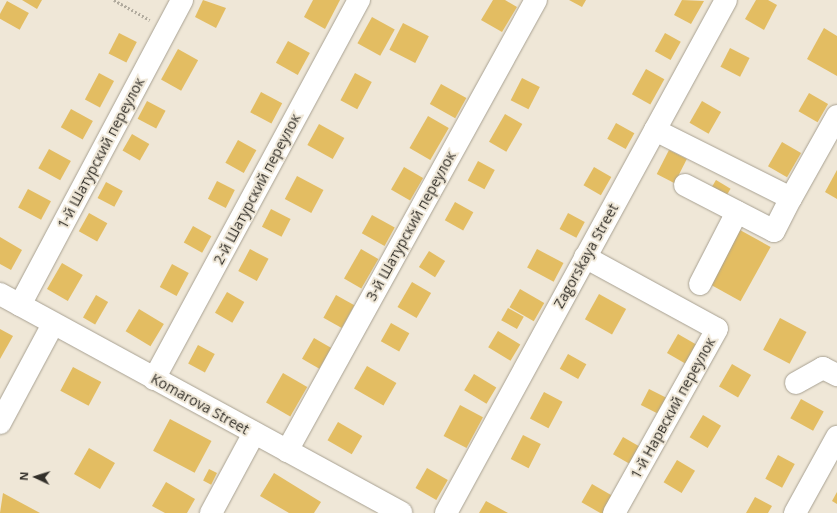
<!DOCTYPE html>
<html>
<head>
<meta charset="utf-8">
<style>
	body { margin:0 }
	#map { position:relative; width:837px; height:513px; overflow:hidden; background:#efe7d7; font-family:"Open Sans",sans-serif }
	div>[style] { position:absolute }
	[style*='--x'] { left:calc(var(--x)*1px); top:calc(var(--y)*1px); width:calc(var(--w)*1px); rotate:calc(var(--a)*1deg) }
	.building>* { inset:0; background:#e3bd62; transform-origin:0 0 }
	.path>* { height:2.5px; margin-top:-1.25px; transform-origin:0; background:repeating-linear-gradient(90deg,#b1ab9e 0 2px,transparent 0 4px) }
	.roads { filter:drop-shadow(0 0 1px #a8a192) drop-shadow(0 0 1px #a8a192) }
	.minor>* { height:22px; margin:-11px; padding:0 11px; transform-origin:11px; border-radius:11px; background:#fff }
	span { translate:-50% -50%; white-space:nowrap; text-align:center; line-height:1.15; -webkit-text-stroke:4px #efe7d7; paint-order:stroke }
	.street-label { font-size:14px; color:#322f29 }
	.north { position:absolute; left:16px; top:457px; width:40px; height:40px; -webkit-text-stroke:3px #efe7d7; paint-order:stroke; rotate:274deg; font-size:11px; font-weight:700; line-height:16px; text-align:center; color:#322f29 }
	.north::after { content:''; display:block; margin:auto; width:14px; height:18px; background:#322f29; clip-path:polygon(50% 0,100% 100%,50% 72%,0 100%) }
</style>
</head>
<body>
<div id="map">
	<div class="building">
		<i style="clip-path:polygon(22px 0,42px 0,37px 9px)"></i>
		<i style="clip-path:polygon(203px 0,226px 8px,216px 28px,195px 17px)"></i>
		<i style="clip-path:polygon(313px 0,340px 0,325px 29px,304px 17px)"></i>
		<i style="clip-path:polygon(493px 0,505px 0,517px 7px,502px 32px,481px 20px)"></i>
		<i style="clip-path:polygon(569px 0,586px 0,582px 7px)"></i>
		<i style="clip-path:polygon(682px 0,704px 1px,691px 24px,674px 15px)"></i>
		<i style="clip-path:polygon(756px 0,768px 0,777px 5px,764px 30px,745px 19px)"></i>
		<i style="left:7px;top:1px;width:25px;height:19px;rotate:29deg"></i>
		<i style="left:372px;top:17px;width:26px;height:30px;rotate:29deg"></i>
		<i style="left:403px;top:23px;width:29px;height:30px;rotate:27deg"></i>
		<i style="clip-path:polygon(824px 28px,837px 36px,837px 76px,807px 59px)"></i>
		<i style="left:119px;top:33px;width:20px;height:23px;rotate:27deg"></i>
		<i style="left:665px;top:33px;width:18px;height:21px;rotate:29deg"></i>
		<i style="left:288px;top:41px;width:25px;height:25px;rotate:29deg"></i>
		<i style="left:730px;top:48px;width:22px;height:21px;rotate:27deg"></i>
		<i style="left:178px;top:49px;width:23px;height:35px;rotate:29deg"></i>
		<i style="left:646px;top:69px;width:21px;height:29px;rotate:29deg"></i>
		<i style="left:99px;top:73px;width:17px;height:30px;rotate:28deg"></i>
		<i style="left:355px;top:73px;width:19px;height:31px;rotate:28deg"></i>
		<i style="left:522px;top:78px;width:20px;height:25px;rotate:27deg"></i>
		<i style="left:441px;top:84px;width:29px;height:23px;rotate:29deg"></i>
		<i style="left:261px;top:92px;width:24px;height:23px;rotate:28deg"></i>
		<i style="left:809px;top:93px;width:22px;height:21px;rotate:30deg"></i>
		<i style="left:147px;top:101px;width:21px;height:20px;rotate:28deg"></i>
		<i style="left:702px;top:101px;width:22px;height:25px;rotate:30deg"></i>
		<i style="left:71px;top:109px;width:25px;height:21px;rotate:29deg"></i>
		<i style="left:505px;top:114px;width:20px;height:32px;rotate:30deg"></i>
		<i style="left:428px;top:116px;width:24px;height:37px;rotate:30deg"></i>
		<i style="left:616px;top:123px;width:21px;height:18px;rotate:29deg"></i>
		<i style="left:319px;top:124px;width:29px;height:24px;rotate:29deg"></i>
		<i style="left:132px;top:134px;width:20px;height:19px;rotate:30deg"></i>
		<i style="left:238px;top:140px;width:21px;height:26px;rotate:29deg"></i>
		<i style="left:782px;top:142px;width:22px;height:28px;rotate:30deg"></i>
		<i style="left:49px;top:149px;width:25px;height:22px;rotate:29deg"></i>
		<i style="left:669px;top:150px;width:20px;height:27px;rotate:27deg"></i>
		<i style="left:478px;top:161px;width:19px;height:22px;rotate:28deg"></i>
		<i style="left:404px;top:167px;width:22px;height:26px;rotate:30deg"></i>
		<i style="left:594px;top:167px;width:20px;height:21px;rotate:30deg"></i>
		<i style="clip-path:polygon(837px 170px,837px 199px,825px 192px)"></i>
		<i style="left:297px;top:176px;width:30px;height:26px;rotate:28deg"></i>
		<i style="left:716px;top:180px;width:17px;height:14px;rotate:31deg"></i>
		<i style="left:217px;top:181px;width:20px;height:20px;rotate:27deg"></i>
		<i style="left:106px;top:182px;width:19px;height:18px;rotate:28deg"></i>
		<i style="left:28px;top:189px;width:26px;height:21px;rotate:28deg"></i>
		<i style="left:455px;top:202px;width:21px;height:21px;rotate:29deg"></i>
		<i style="left:271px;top:209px;width:22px;height:20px;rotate:27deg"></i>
		<i style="left:89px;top:213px;width:21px;height:21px;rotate:29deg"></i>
		<i style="left:568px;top:213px;width:19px;height:18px;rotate:28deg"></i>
		<i style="left:372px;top:215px;width:26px;height:21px;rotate:29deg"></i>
		<i style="left:193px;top:226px;width:21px;height:19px;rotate:29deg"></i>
		<i style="left:740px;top:230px;width:35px;height:62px;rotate:29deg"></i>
		<i style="clip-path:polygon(0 237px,22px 250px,11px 270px,0 264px)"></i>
		<i style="left:250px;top:249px;width:21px;height:25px;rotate:28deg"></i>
		<i style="left:361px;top:249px;width:20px;height:34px;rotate:30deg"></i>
		<i style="left:537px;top:249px;width:30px;height:21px;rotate:28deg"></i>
		<i style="left:429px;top:251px;width:19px;height:19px;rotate:32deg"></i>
		<i style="left:62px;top:263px;width:24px;height:30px;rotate:30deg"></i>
		<i style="left:172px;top:264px;width:19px;height:26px;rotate:28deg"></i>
		<i style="left:412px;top:282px;width:22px;height:29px;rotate:30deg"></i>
		<i style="left:520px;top:289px;width:28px;height:21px;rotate:30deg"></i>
		<i style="left:227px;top:292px;width:20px;height:24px;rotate:30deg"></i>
		<i style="left:599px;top:294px;width:31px;height:29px;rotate:29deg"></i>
		<i style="left:96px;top:295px;width:14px;height:26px;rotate:30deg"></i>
		<i style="left:336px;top:295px;width:21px;height:26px;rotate:29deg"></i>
		<i style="left:508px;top:308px;width:18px;height:14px;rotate:29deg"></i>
		<i style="left:139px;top:309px;width:29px;height:26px;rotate:31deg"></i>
		<i style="left:780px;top:318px;width:30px;height:36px;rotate:28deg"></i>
		<i style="left:391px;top:323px;width:21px;height:21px;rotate:29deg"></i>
		<i style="clip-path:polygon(0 329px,13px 336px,0 359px)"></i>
		<i style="left:498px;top:331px;width:26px;height:19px;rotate:31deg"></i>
		<i style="left:678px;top:334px;width:22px;height:22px;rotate:30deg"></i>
		<i style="left:314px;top:338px;width:20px;height:24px;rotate:30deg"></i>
		<i style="left:198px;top:345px;width:19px;height:21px;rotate:28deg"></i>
		<i style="left:568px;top:354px;width:21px;height:17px;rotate:29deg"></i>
		<i style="left:732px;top:364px;width:22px;height:26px;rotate:30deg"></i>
		<i style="left:367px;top:366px;width:34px;height:26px;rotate:30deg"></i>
		<i style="left:73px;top:367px;width:32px;height:27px;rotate:28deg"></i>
		<i style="left:283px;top:373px;width:28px;height:34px;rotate:30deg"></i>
		<i style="left:474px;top:374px;width:26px;height:19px;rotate:31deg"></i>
		<i style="left:649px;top:389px;width:20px;height:18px;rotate:27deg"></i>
		<i style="left:544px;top:392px;width:21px;height:30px;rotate:28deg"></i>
		<i style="left:801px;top:399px;width:26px;height:22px;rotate:29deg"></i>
		<i style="left:460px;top:405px;width:26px;height:35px;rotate:28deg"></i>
		<i style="left:703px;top:415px;width:21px;height:26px;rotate:31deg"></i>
		<i style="left:170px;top:419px;width:47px;height:36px;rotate:28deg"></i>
		<i style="left:338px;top:422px;width:28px;height:21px;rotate:30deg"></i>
		<i style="left:523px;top:435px;width:20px;height:27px;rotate:27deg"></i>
		<i style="left:623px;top:437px;width:20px;height:20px;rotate:30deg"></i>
		<i style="left:89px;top:448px;width:30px;height:30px;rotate:30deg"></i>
		<i style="left:778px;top:455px;width:19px;height:27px;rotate:28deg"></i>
		<i style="left:677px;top:460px;width:21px;height:26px;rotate:31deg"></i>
		<i style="left:427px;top:468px;width:24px;height:23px;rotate:30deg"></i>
		<i style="left:209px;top:469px;width:9px;height:13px;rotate:27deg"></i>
		<i style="clip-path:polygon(274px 473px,321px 502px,314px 513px,289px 513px,260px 496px)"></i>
		<i style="clip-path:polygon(166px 482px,195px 499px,187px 513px,165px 513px,152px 506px)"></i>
		<i style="left:592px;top:484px;width:24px;height:21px;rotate:30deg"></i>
		<i style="clip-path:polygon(837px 492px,837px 504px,832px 501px)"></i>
		<i style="clip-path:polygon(3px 493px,40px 513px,0 513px)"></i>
		<i style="clip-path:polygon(755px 497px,772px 506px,768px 513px,746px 513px)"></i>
		<i style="clip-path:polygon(486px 501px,508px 513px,479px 513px)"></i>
	</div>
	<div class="path">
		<i style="--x:114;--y:0;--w:41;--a:29.1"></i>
	</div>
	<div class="roads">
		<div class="minor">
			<i style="--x:655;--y:130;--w:152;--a:26.6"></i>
			<i style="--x:791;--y:198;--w:94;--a:-60.7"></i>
			<i style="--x:685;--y:185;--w:100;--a:27.3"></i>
			<i style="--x:774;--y:231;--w:37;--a:-63"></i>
			<i style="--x:585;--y:257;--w:150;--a:28.6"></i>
			<i style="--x:717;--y:329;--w:211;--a:119.2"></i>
			<i style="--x:700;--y:284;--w:81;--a:-62.8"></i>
			<i style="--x:0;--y:294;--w:457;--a:28.6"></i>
			<i style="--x:20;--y:305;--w:345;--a:-62"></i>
			<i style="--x:154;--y:379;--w:431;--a:-61.6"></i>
			<i style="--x:796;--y:383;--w:31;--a:-29"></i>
			<i style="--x:823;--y:368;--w:16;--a:27"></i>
			<i style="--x:0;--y:423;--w:112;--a:-61.8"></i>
			<i style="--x:287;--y:451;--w:515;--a:-61.1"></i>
			<i style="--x:211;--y:513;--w:91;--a:-61.7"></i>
			<i style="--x:446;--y:513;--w:584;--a:-61.37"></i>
			<i style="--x:795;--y:513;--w:87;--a:-61.1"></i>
		</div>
	</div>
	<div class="street-label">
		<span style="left:101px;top:153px;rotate:-62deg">1-й Шатурский переулок</span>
		<span style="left:257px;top:189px;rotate:-62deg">2-й Шатурский переулок</span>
		<span style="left:411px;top:226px;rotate:-61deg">3-й Шатурский переулок</span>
		<span style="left:586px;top:256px;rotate:-61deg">Zagorskaya Street</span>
		<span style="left:200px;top:404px;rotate:29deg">Komarova Street</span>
		<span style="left:673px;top:408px;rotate:-61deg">1-й Нарвский переулок</span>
	</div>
	<div class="north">N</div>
</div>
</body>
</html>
